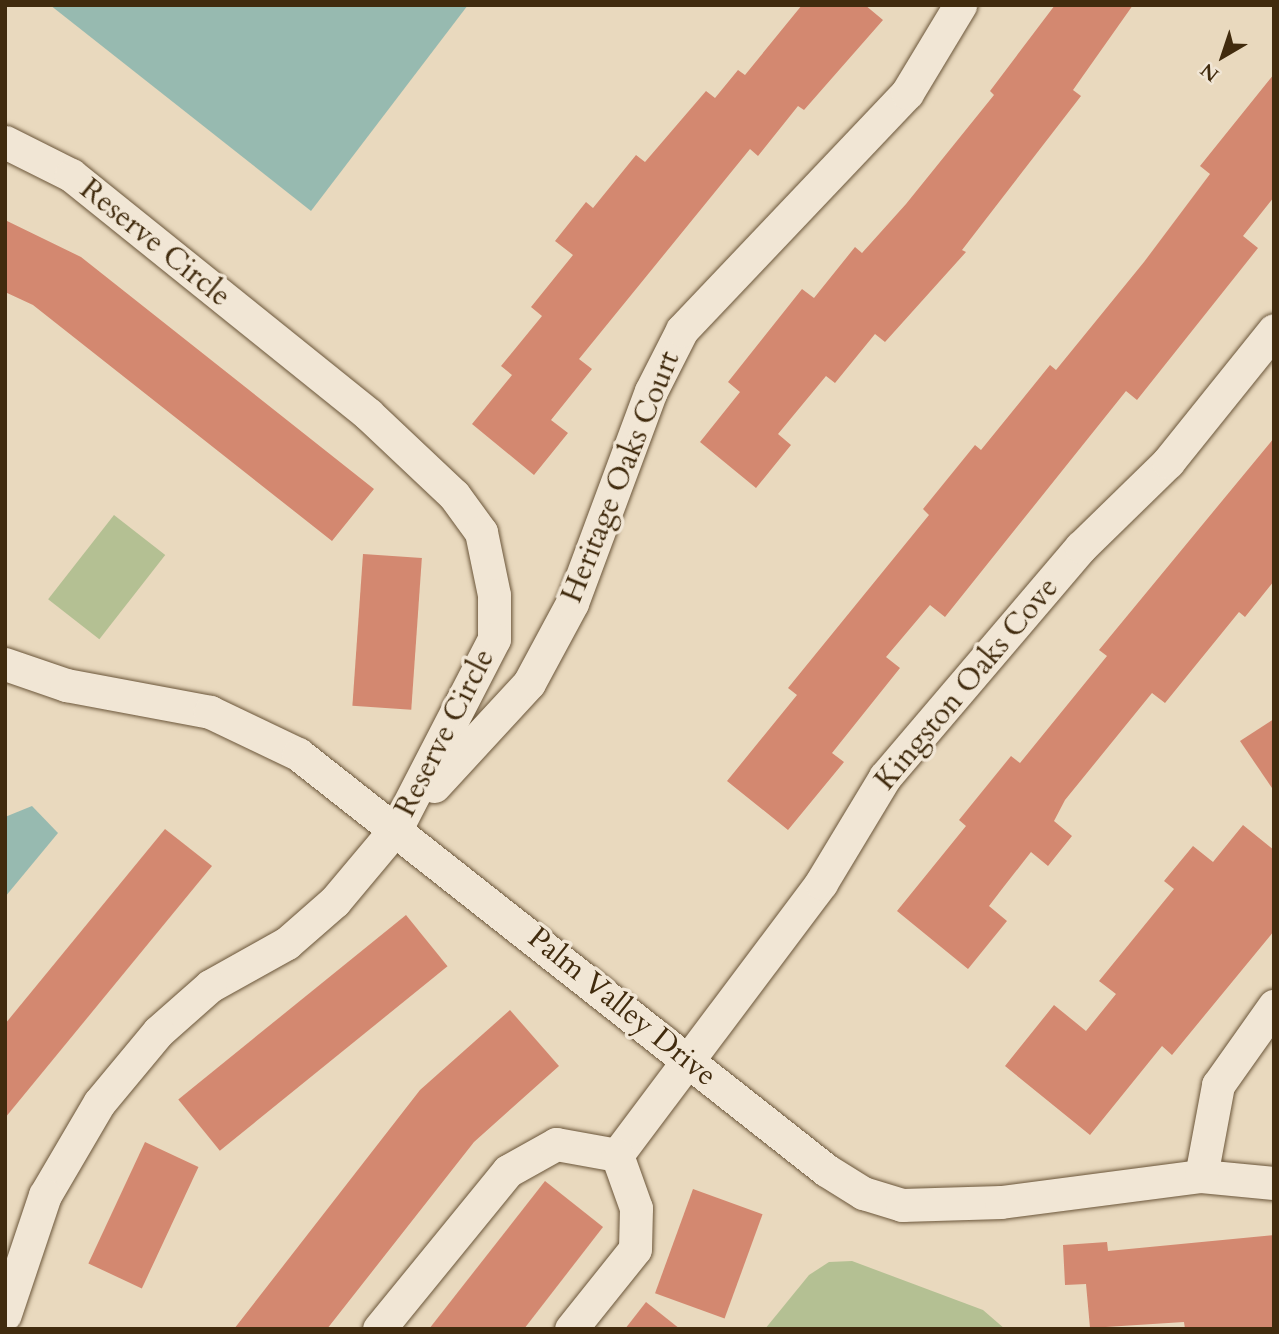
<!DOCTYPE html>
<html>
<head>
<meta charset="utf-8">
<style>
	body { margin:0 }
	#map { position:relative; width:1279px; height:1334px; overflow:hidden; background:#e9d9be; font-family:Cardo,serif }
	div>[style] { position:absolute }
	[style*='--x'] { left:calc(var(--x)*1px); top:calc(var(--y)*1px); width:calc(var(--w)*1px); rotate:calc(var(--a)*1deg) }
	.green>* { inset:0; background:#b4c093; transform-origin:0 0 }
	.water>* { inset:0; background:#97bab0 }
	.building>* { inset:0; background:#d38870; transform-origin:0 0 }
	.roads { filter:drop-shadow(0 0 2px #6b563a) drop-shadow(0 0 2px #6b563a) }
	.street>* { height:33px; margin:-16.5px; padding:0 16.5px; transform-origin:16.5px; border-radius:16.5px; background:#f1e6d5 }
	span { translate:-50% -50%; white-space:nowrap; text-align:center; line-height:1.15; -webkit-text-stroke:7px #f1e6d5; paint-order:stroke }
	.street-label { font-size:30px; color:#412b0e }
	.frame { position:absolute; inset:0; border:7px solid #412b0e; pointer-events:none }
	.north { position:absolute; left:1188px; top:21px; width:70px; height:70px; -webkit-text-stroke:5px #f1e6d5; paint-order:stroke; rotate:219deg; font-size:19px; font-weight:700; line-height:28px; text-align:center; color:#412b0e }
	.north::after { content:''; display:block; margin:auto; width:24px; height:32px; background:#412b0e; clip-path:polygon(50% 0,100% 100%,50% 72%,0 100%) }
</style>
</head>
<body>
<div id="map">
	<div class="green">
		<i style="left:114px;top:515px;width:65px;height:107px;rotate:38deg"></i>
		<i style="clip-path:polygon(852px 1261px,983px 1310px,1005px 1329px,765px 1329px,809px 1275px,829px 1262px)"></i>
	</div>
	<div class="water">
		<i style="clip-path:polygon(50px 5px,468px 5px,311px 211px)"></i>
		<i style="clip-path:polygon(32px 806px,58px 833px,5px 897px,5px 817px)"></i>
	</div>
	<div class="building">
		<i style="clip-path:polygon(802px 5px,865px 5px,883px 20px,804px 110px,798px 106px,758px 156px,750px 149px,579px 359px,592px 369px,551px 420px,568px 433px,534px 475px,472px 424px,512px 375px,501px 366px,542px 316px,531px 307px,573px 255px,555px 241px,586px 202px,593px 208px,636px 155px,645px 162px,706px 91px,715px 98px,738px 70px,745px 75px)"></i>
		<i style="clip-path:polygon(1055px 5px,1133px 5px,1073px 90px,1081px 96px,962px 250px,966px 252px,885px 342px,875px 334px,835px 383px,826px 376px,778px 434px,791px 445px,756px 488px,700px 442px,740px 392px,728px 382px,802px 289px,814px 298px,855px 247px,862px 253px,906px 204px,994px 95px,990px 91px)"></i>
		<i style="clip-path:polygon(1274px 74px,1274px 197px,1243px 236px,1258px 248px,1137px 400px,1126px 391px,945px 617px,930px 605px,886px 657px,900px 668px,832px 753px,844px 762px,788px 830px,727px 781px,797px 695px,788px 688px,929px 515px,923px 509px,975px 445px,981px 450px,1050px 365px,1056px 370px,1144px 262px,1210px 174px,1200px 166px)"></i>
		<i style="clip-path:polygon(5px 220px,81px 257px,374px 489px,332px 541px,33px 305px,5px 292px)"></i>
		<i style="clip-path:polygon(1274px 438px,1274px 581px,1245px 617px,1239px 612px,1165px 703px,1152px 693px,1065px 800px,1054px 821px,1072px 836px,1048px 866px,1031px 852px,1002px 889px,989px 906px,1007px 921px,968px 969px,897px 911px,966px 826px,959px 820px,1011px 756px,1020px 763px,1107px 656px,1099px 650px)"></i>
		<i style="left:363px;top:554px;width:59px;height:152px;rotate:4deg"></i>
		<i style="clip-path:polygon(1274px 719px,1274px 791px,1240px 741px)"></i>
		<i style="clip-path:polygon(1243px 825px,1274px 850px,1274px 931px,1172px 1055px,1162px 1046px,1090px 1135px,1005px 1066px,1054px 1005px,1086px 1031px,1116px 994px,1099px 981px,1174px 889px,1164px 881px,1193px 846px,1213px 862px)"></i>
		<i style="clip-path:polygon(165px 829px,212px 866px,5px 1118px,5px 1024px)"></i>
		<i style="left:406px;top:915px;width:66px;height:293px;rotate:51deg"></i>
		<i style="clip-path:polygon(510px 1010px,559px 1066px,474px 1142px,327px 1329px,234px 1329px,420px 1090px)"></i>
		<i style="left:145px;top:1142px;width:59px;height:134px;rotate:25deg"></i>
		<i style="clip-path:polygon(545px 1181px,603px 1227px,524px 1329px,429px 1329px)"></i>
		<i style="left:693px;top:1189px;width:74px;height:111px;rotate:20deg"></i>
		<i style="clip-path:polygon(1274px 1235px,1274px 1329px,1185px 1329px,1184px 1322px,1090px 1328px,1086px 1284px,1065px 1285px,1063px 1245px,1107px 1242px,1108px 1251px)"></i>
		<i style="clip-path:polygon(646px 1302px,680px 1329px,625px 1329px)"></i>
	</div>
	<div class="roads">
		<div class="street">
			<i style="--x:5;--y:142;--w:74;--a:26.6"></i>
			<i style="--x:71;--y:175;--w:381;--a:38.8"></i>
			<i style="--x:368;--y:414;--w:118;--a:43.3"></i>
			<i style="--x:454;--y:495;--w:46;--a:53.9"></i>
			<i style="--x:481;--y:532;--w:64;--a:78.3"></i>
			<i style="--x:494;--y:595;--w:44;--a:90"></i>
			<i style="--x:494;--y:639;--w:212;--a:117.3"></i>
			<i style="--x:397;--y:827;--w:97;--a:130"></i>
			<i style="--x:335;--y:901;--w:64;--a:138.8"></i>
			<i style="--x:287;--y:943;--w:88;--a:150.8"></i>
			<i style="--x:210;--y:986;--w:69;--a:138.5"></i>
			<i style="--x:158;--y:1032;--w:92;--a:129.7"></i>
			<i style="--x:99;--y:1103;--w:107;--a:120.4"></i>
			<i style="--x:45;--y:1195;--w:126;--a:108.6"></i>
			<i style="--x:5;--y:664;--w:65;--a:19"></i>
			<i style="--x:66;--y:685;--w:147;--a:10.6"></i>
			<i style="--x:210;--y:712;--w:98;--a:25.5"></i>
			<i style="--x:298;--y:754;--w:672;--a:38.23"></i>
			<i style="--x:826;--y:1170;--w:44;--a:31.9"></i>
			<i style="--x:863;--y:1193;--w:41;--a:17.1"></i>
			<i style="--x:902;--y:1205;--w:99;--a:-1.7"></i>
			<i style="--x:1001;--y:1202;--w:202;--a:-7.4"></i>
			<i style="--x:1201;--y:1176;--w:73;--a:5.5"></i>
			<i style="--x:434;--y:786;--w:140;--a:-47.3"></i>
			<i style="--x:529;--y:683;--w:91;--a:-61.7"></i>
			<i style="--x:572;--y:603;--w:226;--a:-69.6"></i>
			<i style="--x:651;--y:391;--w:68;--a:-63.1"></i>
			<i style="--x:682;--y:330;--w:327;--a:-46.5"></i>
			<i style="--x:907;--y:93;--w:103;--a:-58.9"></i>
			<i style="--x:617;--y:1155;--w:340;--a:-53.1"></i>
			<i style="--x:821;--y:883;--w:124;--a:-58.9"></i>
			<i style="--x:885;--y:777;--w:302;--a:-49.6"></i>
			<i style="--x:1081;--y:547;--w:122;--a:-44.3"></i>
			<i style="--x:1168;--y:462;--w:169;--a:-51.2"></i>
			<i style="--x:1201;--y:1176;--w:93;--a:-79.4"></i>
			<i style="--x:1218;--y:1085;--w:97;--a:-54.7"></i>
			<i style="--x:379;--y:1329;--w:204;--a:-50.8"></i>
			<i style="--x:508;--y:1171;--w:55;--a:-29.4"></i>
			<i style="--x:556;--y:1144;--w:62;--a:10.2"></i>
			<i style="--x:571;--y:1329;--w:102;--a:-51.3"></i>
			<i style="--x:635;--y:1249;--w:41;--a:-88.6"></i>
			<i style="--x:636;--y:1208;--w:56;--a:-109.7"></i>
		</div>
	</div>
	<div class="street-label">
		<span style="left:155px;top:243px;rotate:39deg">Reserve Circle</span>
		<span style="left:621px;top:477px;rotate:-68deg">Heritage Oaks Court</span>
		<span style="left:967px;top:684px;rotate:-50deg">Kingston Oaks Cove</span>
		<span style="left:445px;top:733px;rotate:-63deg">Reserve Circle</span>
		<span style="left:622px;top:1007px;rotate:39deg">Palm Valley Drive</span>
	</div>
	<div class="frame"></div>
	<div class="north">N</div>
</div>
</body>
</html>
